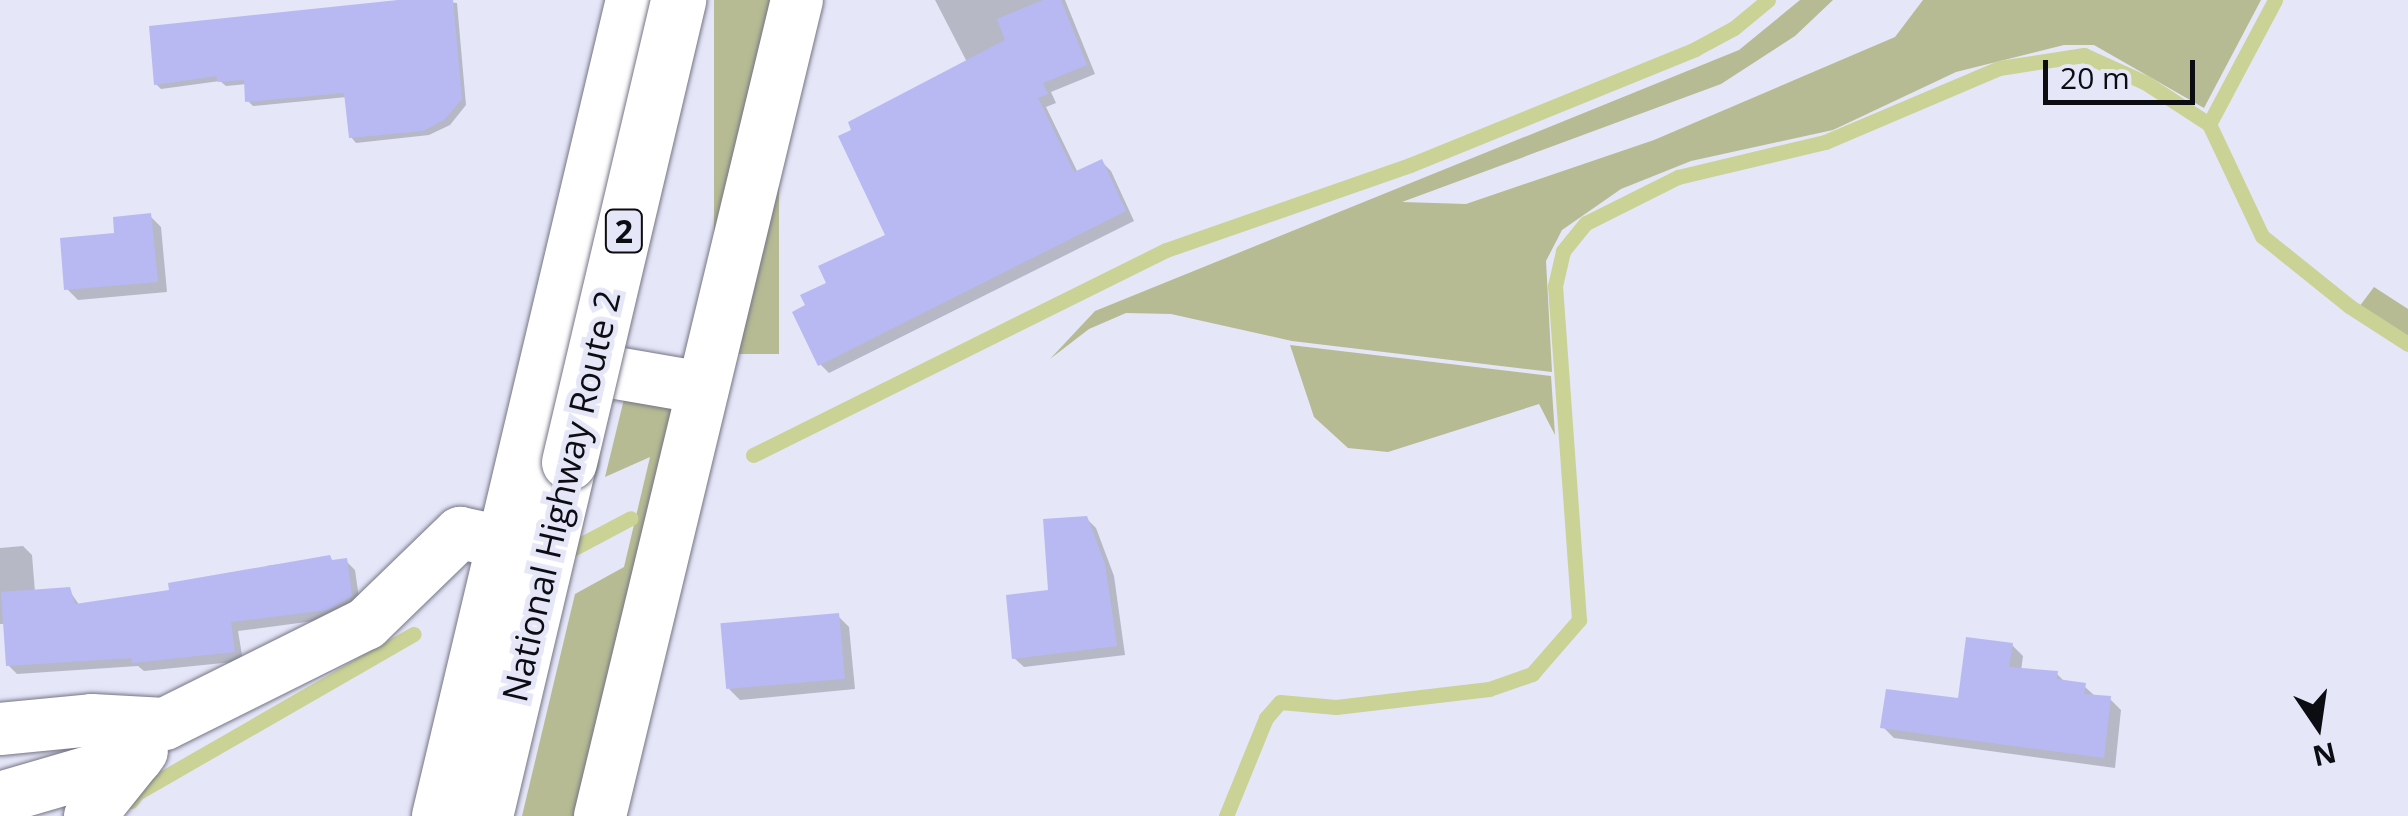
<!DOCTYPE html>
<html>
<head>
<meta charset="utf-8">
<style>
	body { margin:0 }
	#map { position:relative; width:2408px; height:816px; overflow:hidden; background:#e5e6f8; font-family:"Open Sans",sans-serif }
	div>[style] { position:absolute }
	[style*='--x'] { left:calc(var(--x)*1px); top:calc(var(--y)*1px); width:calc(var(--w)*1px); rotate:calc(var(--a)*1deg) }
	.green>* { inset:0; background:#b6bb93; transform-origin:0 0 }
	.shadow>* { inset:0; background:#0003 }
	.stream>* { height:15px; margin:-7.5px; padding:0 7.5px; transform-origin:7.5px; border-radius:7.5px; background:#cad295 }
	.building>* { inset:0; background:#b8b9f3; transform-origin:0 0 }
	.roads { filter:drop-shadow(0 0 2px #747585) drop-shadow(0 0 2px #747585) }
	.minor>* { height:52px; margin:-26px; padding:0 26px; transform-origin:26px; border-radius:26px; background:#fff }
	.highway>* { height:55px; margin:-27.5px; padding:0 27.5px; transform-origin:27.5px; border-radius:27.5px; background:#fff }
	.bridges { filter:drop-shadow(0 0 2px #747585) drop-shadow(0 0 2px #747585) }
	.highway-bridge>* { height:55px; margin:-27.5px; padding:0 27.5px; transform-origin:27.5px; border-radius:27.5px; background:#fff }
	span { translate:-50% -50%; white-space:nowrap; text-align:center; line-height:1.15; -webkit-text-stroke:10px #e5e6f8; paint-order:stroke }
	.shield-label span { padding:2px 8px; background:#e5e6f8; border:2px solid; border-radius:8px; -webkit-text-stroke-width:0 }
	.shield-label { font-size:32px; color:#0c0d12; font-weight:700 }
	.street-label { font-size:35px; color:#0c0d12 }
	.north { position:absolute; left:2268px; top:676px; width:100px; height:100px; -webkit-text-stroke:8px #e5e6f8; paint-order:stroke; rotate:167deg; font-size:28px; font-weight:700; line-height:40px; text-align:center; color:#0c0d12 }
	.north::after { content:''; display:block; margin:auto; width:35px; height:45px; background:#0c0d12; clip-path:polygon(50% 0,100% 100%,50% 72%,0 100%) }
	.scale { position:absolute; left:2043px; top:60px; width:152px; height:45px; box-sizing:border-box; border:5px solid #0c0d12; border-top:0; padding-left:12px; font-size:30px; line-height:35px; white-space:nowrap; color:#0c0d12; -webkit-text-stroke:8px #e5e6f8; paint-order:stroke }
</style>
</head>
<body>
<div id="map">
	<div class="green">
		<i style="left:714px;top:0;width:65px;height:354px"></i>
		<i style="clip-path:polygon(1800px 0,1833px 0,1795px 36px,1721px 84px,1402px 202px,1466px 204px,1654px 140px,1895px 37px,1923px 0,2261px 0,2204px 108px,2094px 45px,2064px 45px,1956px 72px,1833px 130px,1691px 161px,1621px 189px,1562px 230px,1546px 261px,1552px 372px,1292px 341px,1171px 314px,1126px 313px,1089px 329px,1050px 359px,1095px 311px,1739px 50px)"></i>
		<i style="clip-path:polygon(2374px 287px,2408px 309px,2408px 338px,2359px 307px)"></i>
		<i style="clip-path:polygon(1290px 345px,1551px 376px,1555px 435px,1539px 404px,1388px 452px,1348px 448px,1314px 417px)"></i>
		<i style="clip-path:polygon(625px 395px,673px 407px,584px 816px,522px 816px,575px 594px,624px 567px,650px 457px,605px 477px)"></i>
	</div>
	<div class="shadow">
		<i style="clip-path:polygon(429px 0,457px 3px,466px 105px,450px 125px,429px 135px,356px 143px,351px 137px,347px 97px,253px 106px,248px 101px,247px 84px,226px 86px,220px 81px,161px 89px,156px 84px)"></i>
		<i style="clip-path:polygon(935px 0,1065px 0,1095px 74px,1051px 92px,1056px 103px,1046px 107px,1078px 173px,1102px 162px,1111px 171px,1134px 221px,829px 373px,820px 364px,808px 307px,888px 236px,968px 64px)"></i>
		<i style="clip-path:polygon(150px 216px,161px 227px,167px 292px,78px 300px,67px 289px,117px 235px)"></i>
		<i style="clip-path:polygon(1086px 518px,1096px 528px,1114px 576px,1125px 655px,1024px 667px,1014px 658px)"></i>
		<i style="clip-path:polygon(23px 546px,32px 555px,35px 592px,69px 590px,80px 606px,172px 592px,267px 570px,266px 566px,329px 558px,333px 562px,346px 561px,355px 570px,360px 605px,337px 618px,238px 631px,243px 661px,144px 671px,138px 666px,17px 674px,8px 665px,5px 624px,0 624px,0 548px)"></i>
		<i style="clip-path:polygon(838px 616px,849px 627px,855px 689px,740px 700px,729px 689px)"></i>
		<i style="clip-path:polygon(2012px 645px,2023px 656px,2021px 671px,2057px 674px,2066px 683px,2084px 686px,2096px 697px,2110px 699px,2121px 710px,2115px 768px,1894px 738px,1883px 727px,1961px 701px)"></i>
	</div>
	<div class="stream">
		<i style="--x:2275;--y:0;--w:140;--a:118"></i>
		<i style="--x:2209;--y:124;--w:124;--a:64.7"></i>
		<i style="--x:2262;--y:236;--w:112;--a:38.8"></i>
		<i style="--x:2349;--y:306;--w:70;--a:32.8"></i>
		<i style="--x:753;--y:455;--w:461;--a:-26.4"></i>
		<i style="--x:1166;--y:250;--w:258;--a:-19.2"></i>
		<i style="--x:1410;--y:165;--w:308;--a:-22.1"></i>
		<i style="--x:1695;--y:49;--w:44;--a:-28.3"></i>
		<i style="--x:1734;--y:28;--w:44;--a:-39.5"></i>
		<i style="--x:559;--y:556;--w:81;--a:-27.8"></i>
		<i style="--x:131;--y:801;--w:10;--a:-53"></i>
		<i style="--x:137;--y:793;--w:319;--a:-29.9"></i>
		<i style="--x:1226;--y:816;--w:106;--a:-67.8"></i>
		<i style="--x:1266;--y:718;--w:21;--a:-49"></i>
		<i style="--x:1280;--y:702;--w:56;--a:5.1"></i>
		<i style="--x:1336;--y:707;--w:154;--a:-6.7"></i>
		<i style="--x:1489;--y:689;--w:46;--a:-19.2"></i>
		<i style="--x:1532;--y:674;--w:72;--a:-49"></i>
		<i style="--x:1579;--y:620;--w:335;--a:-94.1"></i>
		<i style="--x:1555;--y:286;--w:36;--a:-77"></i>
		<i style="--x:1563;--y:251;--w:36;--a:-51"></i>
		<i style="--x:1586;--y:223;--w:103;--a:-26.6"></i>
		<i style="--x:1678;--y:177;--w:151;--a:-13.4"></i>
		<i style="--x:1825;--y:142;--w:189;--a:-23"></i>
		<i style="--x:1999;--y:68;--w:86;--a:-8.7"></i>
		<i style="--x:2084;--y:55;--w:68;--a:24.3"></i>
		<i style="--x:2146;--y:83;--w:75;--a:33.1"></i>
	</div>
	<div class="building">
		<i style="clip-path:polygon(398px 0,453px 0,462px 99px,444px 120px,423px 131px,349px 138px,344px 93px,245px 102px,244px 80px,218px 82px,216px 76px,154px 85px,149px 26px)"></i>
		<i style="clip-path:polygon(1043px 0,1061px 0,1087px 65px,1043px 83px,1048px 94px,1038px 98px,1074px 172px,1102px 159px,1126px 211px,818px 366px,792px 312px,805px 305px,800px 295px,826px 283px,818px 266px,885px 235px,838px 136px,851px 130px,848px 122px,1005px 40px,997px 19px)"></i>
		<i style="clip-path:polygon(151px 213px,158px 282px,64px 290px,60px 238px,114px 233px,113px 217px)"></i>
		<i style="clip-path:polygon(1087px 516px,1105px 564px,1117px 646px,1012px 659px,1006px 595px,1048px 590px,1043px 519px)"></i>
		<i style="clip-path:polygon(330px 555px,332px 560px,347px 558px,352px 596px,327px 610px,231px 622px,235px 652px,132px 663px,131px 658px,6px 666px,1px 592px,70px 587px,75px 604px,169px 590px,168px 583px)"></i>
		<i style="left:839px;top:613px;width:66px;height:119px;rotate:85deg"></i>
		<i style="clip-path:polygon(1966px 637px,2013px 643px,2009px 667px,2058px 671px,2057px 679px,2086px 683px,2084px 694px,2111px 696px,2104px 758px,1880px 728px,1886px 689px,1958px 698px)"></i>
	</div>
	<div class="roads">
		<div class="minor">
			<i style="--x:547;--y:361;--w:158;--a:9.8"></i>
			<i style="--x:0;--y:729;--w:92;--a:-5.6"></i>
			<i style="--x:92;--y:720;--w:73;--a:3.1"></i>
			<i style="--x:165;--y:724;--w:225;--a:-26.5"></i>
			<i style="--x:366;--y:624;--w:131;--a:-44.1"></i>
			<i style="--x:460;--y:533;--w:43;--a:12.1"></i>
			<i style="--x:0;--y:798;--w:143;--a:-16.3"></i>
			<i style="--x:90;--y:816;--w:83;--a:-51.3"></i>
			<i style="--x:438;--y:816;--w:839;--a:-76.63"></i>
			<i style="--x:600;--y:816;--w:839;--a:-76.43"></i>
		</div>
		<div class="highway">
			<i style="--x:485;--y:816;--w:364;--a:-76.7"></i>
		</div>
	</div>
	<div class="bridges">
		<div class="highway-bridge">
			<i style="--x:569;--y:462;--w:475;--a:-76.7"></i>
		</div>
	</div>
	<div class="shield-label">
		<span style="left:624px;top:231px">2</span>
	</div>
	<div class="street-label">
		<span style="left:561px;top:496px;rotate:-77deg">National Highway Route 2</span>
	</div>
	<div class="north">N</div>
	<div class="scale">20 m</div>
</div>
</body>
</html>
